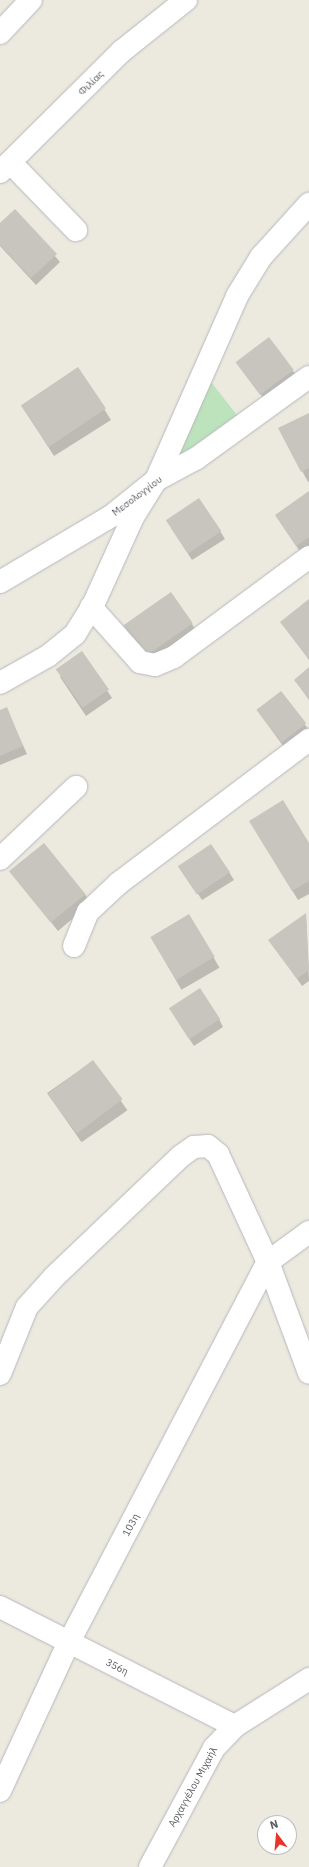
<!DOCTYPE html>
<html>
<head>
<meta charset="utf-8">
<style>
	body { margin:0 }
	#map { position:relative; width:309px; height:1867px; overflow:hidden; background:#ece9df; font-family:"IBM Plex Sans",sans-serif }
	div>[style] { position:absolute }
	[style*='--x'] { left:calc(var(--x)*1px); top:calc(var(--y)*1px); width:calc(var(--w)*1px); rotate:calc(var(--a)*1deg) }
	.green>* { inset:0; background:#bce3bc }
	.shadow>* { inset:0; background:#0003; transform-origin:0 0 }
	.building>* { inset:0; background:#c8c5bf; transform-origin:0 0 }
	.roads { filter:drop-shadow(0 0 1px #b5b8bc) drop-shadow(0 0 1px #b5b8bc) }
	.minor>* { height:22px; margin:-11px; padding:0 11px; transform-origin:11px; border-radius:11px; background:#fff }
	span { translate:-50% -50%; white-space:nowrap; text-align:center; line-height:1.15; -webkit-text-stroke:3px #fff; paint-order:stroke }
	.street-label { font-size:10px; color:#585c61 }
	.north { position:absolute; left:257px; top:1815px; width:40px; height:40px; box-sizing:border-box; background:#fff; border:1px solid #bcbec0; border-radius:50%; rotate:344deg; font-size:11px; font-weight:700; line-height:16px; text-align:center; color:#585c61 }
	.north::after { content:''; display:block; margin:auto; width:14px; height:18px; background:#e6362b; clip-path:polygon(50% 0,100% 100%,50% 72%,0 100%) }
</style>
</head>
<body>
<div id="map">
	<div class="green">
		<i style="clip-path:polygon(211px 382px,237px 415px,178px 457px)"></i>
	</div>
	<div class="shadow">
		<i style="clip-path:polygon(15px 210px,60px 262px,36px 285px,0 246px,0 224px)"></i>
		<i style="left:269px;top:339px;width:49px;height:40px;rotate:53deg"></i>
		<i style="clip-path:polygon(78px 368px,111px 420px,54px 456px,27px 414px)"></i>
		<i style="clip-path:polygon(309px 414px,309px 481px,308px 482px,280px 429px)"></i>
		<i style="clip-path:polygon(309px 493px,309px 547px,301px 553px,280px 522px)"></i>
		<i style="clip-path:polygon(171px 528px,220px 531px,225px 539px,192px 560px)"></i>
		<i style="clip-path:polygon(309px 601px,309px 660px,281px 622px)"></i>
		<i style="clip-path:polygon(192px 624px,196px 631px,151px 663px,129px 633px)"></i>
		<i style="clip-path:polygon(82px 652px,112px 698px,86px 716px,60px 677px)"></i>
		<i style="clip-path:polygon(309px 669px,309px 700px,295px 680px)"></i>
		<i style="left:281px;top:692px;width:48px;height:30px;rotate:54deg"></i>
		<i style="clip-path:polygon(6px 708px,27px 754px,0 765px,0 711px)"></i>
		<i style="clip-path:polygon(256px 831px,309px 845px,309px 894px,298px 900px)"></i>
		<i style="clip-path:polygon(11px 871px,85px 894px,90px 904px,58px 931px)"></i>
		<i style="clip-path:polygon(229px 872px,234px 880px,202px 900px,184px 873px)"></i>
		<i style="clip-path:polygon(306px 914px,309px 981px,302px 986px,270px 940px)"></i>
		<i style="left:189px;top:915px;width:61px;height:44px;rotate:60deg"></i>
		<i style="clip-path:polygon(175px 1017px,219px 1019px,223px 1027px,194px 1046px)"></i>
		<i style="left:93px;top:1061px;width:60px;height:56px;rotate:55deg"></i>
	</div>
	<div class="building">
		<i style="clip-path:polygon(15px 209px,57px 254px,31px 278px,0 245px,0 223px)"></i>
		<i style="left:269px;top:337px;width:41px;height:42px;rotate:53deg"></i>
		<i style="left:78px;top:367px;width:50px;height:69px;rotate:56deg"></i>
		<i style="clip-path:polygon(309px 413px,309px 468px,301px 472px,278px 428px)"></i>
		<i style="clip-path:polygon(309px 491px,309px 537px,296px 546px,275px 515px)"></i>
		<i style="left:199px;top:498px;width:40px;height:40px;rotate:56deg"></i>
		<i style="left:171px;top:592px;width:38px;height:58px;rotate:55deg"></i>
		<i style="clip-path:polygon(309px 599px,309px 657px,308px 658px,280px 622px)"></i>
		<i style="left:82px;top:651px;width:47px;height:32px;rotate:55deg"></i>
		<i style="clip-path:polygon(309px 667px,309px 699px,294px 680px)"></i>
		<i style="left:281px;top:691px;width:41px;height:31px;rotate:52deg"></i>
		<i style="clip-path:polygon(7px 707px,23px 746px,0 756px,0 710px)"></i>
		<i style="clip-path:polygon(283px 800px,309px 843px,309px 881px,292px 891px,249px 821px)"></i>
		<i style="left:44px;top:843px;width:66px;height:45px;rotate:51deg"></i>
		<i style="left:211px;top:844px;width:34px;height:40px;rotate:56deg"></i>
		<i style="clip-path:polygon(306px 913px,309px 970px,297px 979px,268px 940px)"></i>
		<i style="left:189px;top:914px;width:50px;height:45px;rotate:59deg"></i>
		<i style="left:200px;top:988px;width:37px;height:37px;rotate:57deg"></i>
		<i style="left:93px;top:1060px;width:49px;height:57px;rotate:53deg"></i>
	</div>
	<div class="roads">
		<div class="minor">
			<i style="--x:0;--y:33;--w:45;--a:-46.8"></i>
			<i style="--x:10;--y:162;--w:95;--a:45.9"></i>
			<i style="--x:0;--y:172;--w:172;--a:-44.8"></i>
			<i style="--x:122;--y:51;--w:82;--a:-38.6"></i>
			<i style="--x:0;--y:582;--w:128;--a:-30.6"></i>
			<i style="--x:110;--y:517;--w:59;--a:-38.8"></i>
			<i style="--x:156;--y:480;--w:47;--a:-28.2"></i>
			<i style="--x:197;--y:458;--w:138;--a:-35.9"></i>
			<i style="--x:91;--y:607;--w:74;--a:48.3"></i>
			<i style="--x:140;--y:662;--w:15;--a:11"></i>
			<i style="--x:155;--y:665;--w:21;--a:-23"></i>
			<i style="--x:174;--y:657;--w:168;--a:-36.5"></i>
			<i style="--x:0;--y:683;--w:55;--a:-29.4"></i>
			<i style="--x:48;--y:656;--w:35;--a:-39"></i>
			<i style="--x:75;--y:634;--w:36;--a:-58"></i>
			<i style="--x:94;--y:603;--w:94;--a:-65.6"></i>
			<i style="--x:133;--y:517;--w:44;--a:-58.1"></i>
			<i style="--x:156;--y:480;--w:201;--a:-66.2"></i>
			<i style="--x:237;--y:296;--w:46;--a:-58.4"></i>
			<i style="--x:261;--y:257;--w:72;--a:-47.8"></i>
			<i style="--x:0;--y:859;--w:105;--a:-43.5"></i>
			<i style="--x:74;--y:946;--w:37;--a:-68"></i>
			<i style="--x:88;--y:912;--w:42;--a:-43.1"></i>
			<i style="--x:119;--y:883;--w:238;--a:-37"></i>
			<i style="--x:0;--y:1374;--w:72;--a:-68.1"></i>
			<i style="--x:27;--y:1307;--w:40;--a:-48"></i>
			<i style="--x:54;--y:1277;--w:175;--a:-43.6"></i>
			<i style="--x:181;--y:1156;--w:16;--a:-35"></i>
			<i style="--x:194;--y:1147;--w:14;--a:-4"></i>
			<i style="--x:208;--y:1146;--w:13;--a:39"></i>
			<i style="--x:218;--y:1154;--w:119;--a:65.2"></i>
			<i style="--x:268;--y:1262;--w:118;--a:69.7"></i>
			<i style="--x:0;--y:1607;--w:263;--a:26.9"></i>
			<i style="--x:0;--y:1791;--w:164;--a:-65.2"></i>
			<i style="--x:69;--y:1642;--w:429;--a:-62.4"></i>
			<i style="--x:268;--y:1262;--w:51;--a:-36.2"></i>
			<i style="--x:150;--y:1867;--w:135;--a:-61.7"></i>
			<i style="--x:214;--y:1748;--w:30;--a:-46"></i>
			<i style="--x:235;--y:1726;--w:88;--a:-32.4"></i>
		</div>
	</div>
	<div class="street-label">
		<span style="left:91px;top:83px;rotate:-45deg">Φιλίας</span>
		<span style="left:137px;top:496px;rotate:-37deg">Μεσολογγίου</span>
		<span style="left:131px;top:1525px;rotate:-62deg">103η</span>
		<span style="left:117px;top:1667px;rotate:27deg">356η</span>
		<span style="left:193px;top:1787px;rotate:-61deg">Αρχαγγέλου Μιχαήλ</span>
	</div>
	<div class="north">N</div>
</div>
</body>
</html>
